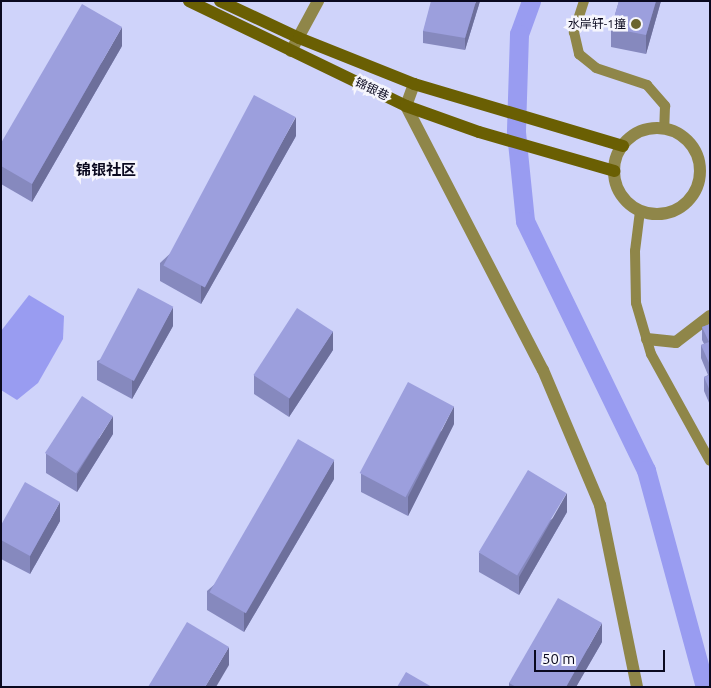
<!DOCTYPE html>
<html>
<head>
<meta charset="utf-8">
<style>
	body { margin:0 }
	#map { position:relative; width:711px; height:688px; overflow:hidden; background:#cfd3fa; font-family:Ubuntu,"Noto Sans SC",sans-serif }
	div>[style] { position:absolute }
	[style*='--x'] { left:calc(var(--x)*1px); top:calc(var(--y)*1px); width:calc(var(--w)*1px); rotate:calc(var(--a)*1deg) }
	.water>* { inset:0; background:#999cf1 }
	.canal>* { height:19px; margin:-9.5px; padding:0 9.5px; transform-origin:9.5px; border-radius:9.5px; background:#999cf1 }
	.service>* { height:10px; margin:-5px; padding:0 5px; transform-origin:5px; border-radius:5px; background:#8f8649 }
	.minor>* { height:12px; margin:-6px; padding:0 6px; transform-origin:6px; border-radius:6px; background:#8f8649 }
	.tertiary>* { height:12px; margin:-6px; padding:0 6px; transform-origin:6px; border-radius:6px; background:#8f8649 }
	.tertiary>.ring { margin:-6px; padding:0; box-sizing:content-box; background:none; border:12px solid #8f8649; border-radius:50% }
	.secondary>* { height:12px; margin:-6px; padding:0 6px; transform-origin:6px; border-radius:6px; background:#6a5f03 }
	.wall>* { inset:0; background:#8689be }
	.shaded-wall>* { inset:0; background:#6d6f9b }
	.building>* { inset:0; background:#9c9fdd; transform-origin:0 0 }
	.dots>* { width:14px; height:14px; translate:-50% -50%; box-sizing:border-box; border:2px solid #f6f6fd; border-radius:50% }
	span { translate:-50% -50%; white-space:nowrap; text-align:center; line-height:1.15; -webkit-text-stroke:5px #f6f6fd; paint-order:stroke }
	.poi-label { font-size:12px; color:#0a091f }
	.right { translate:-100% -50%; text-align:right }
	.street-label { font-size:12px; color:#0a091f }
	.quarter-label { font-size:15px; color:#0a091f; font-weight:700 }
	.frame { position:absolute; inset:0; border:2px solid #0a091f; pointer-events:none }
	.scale { position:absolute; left:534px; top:650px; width:131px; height:22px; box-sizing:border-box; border:2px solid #0a091f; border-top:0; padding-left:6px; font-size:15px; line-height:18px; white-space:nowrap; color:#0a091f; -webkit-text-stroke:4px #f6f6fd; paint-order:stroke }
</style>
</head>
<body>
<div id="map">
	<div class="water">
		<i style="clip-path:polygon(29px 295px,64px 316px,63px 339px,38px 383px,17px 400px,1px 390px,1px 331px)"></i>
	</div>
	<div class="canal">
		<i style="--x:531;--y:1;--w:35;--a:110"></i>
		<i style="--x:519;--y:34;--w:98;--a:91.8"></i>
		<i style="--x:516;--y:132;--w:89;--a:84.2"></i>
		<i style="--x:525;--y:221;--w:277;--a:64.1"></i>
		<i style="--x:646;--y:470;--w:225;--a:74.8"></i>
	</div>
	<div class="service">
		<i style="--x:584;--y:1;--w:33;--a:108"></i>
		<i style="--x:574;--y:32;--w:23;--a:77"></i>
		<i style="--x:579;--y:54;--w:22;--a:39"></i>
		<i style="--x:596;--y:68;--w:54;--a:18.4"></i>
		<i style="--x:647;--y:85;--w:28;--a:49"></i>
		<i style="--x:665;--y:106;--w:23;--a:92"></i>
		<i style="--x:640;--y:211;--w:40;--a:97.1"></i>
		<i style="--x:635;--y:251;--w:52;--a:88.9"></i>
		<i style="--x:636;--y:303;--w:53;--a:73.6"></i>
		<i style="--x:651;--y:354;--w:122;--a:61.1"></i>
	</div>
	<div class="minor">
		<i style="--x:291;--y:51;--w:57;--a:-61.6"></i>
		<i style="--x:414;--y:84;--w:23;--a:110"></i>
		<i style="--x:406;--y:106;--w:297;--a:62.6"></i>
		<i style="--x:543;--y:370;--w:147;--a:67.1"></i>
		<i style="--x:600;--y:505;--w:186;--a:78.5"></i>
		<i style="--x:647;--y:339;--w:29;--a:6"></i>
		<i style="--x:676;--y:342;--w:43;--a:-37.4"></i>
	</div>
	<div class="tertiary">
		<i class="ring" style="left:614px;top:128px;width:74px;height:74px"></i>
	</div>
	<div class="secondary">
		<i style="--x:189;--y:1;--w:241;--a:25.8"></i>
		<i style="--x:406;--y:106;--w:77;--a:19.6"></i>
		<i style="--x:479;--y:132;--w:141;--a:16.1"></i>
		<i style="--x:220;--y:1;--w:87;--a:25.1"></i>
		<i style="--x:299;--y:38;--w:124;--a:21.8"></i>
		<i style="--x:414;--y:84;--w:218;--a:16.5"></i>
	</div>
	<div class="wall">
		<i style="clip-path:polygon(480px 1px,465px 50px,423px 43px,423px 31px)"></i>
		<i style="clip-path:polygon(619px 1px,661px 1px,646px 54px,611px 47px,611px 28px)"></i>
		<i style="clip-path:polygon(122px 46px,32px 202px,1px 184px,1px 143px)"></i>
		<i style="clip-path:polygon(296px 136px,201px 304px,160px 281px,160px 263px)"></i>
		<i style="clip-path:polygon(710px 324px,710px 405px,704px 391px,704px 377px,708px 375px,701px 358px,701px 345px,704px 344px,702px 340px,702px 327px)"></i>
		<i style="clip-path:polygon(173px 326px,132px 399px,97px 380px,97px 361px)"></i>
		<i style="clip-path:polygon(333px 350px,289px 417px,254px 394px,254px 375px)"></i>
		<i style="clip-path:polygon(454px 424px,408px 516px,361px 492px,361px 474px)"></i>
		<i style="clip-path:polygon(113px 434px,77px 492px,46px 473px,46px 454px)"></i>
		<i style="clip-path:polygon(334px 479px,244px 632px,207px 610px,207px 591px)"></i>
		<i style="clip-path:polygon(567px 512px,519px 595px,479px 572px,479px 553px)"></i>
		<i style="clip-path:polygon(60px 521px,30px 574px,1px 559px,1px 525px)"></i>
		<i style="clip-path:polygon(602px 642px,576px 687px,509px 687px,509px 683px)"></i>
	</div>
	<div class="shaded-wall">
		<i style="clip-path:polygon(476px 1px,480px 1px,465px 50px,465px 38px)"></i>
		<i style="clip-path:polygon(656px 1px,661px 1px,646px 54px,646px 35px)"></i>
		<i style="clip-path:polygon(122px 27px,122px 46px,32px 202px,32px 184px)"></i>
		<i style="clip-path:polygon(296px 117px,296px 136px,201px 304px,201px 286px)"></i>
		<i style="clip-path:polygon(173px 307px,173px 326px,132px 399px,132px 381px)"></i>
		<i style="clip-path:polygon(333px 331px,333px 350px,289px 417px,289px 398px)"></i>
		<i style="clip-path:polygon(454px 406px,454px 424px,408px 516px,408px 497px)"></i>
		<i style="clip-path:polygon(113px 416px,113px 434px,77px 492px,77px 474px)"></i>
		<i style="clip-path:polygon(334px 460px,334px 479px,244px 632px,244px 613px)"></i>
		<i style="clip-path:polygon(567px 493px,567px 512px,519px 595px,519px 577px)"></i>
		<i style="clip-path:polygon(60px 502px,60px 521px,30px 574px,30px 556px)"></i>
		<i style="clip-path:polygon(602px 623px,602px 642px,576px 687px,566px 687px)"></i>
		<i style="clip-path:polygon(229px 647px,229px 665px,216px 687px,205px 687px)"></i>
	</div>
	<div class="building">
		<i style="clip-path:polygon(431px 1px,476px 1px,465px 38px,423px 31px)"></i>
		<i style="clip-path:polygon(619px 1px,656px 1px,646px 35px,611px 28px)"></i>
		<i style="clip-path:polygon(82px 4px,122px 27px,32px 184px,1px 166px,1px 143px)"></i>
		<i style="left:254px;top:95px;width:47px;height:193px;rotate:28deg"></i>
		<i style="left:138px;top:288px;width:40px;height:84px;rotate:28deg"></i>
		<i style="left:297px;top:308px;width:43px;height:80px;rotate:33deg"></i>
		<i style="clip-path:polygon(710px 324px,710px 365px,701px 345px,709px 342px,702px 327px)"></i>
		<i style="clip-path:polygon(710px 375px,710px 391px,704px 377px)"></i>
		<i style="left:408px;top:382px;width:52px;height:103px;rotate:28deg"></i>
		<i style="left:82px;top:396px;width:37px;height:68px;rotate:33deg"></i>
		<i style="left:298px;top:439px;width:42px;height:177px;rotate:30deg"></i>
		<i style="left:528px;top:470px;width:45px;height:96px;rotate:31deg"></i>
		<i style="clip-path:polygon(25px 482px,60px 502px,30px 556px,1px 540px,1px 525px)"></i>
		<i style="clip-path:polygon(558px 598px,602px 623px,566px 687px,516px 687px,509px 683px)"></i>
		<i style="clip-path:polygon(187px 622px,229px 647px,205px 687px,148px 687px)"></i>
		<i style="clip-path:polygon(406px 672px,432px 687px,397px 687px)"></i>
	</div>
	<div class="dots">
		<i style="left:636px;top:24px;background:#6b6430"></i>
	</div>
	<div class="poi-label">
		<span class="right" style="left:626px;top:24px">水岸轩-1撞</span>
	</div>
	<div class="street-label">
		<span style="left:372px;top:89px;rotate:26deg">锦银巷</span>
	</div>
	<div class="quarter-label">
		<span style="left:106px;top:170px">锦银社区</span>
	</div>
	<div class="frame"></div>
	<div class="scale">50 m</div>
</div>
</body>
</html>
